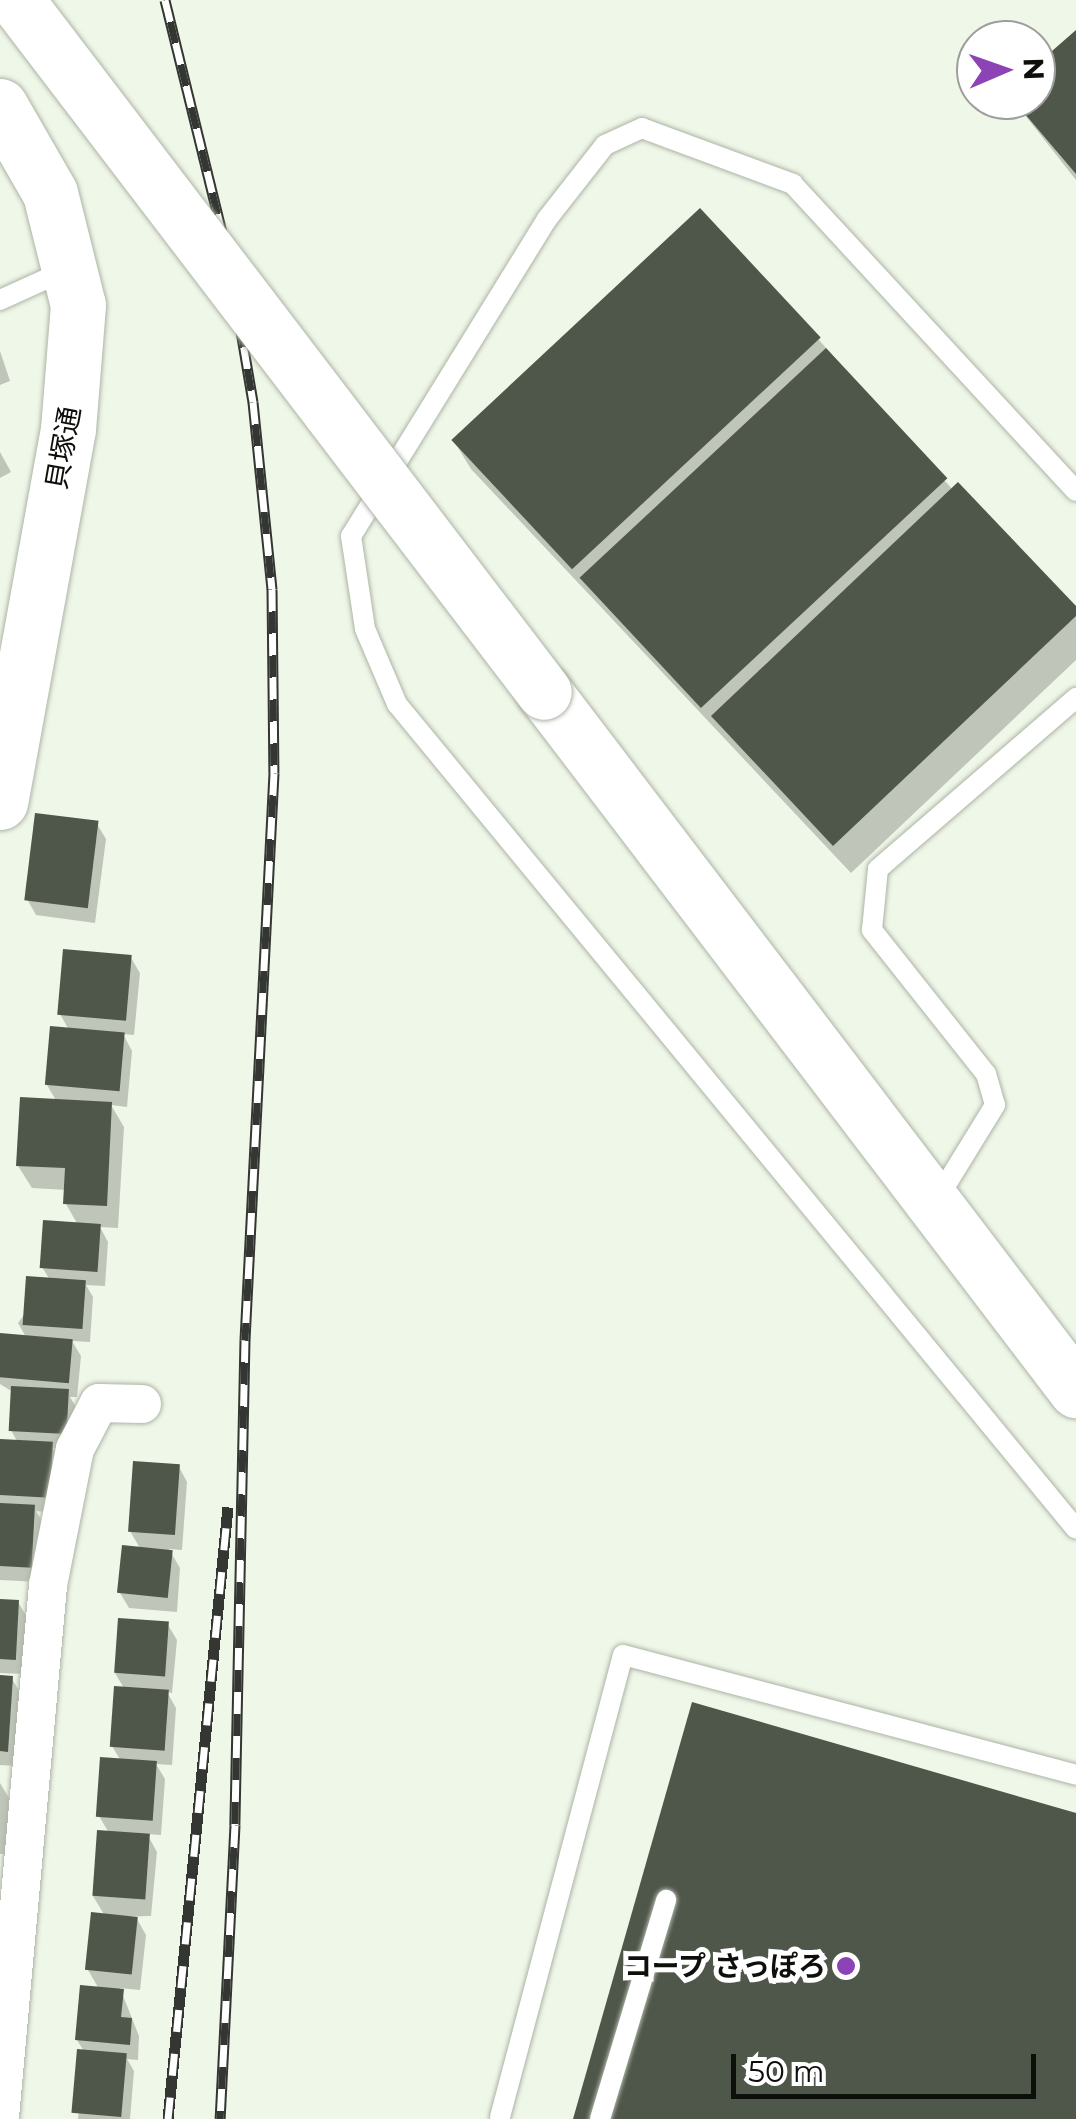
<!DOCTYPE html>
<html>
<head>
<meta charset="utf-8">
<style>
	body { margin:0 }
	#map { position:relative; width:1076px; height:2119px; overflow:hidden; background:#eff7e8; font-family:Montserrat,"Noto Sans JP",sans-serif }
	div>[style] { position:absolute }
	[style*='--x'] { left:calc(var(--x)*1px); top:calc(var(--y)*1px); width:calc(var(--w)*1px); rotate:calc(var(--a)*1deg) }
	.shadow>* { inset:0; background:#0003 }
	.building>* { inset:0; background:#4f564a; transform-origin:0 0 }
	.roads { filter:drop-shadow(0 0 2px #acb4a6) drop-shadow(0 0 2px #acb4a6) }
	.lane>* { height:20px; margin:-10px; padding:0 10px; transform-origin:10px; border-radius:10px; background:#fff }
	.street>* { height:38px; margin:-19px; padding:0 19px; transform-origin:19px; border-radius:19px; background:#fff }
	.secondary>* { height:55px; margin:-27.5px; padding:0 27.5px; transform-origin:27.5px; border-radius:27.5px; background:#fff }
	.rail>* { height:11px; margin-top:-5.5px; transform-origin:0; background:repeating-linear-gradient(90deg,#fff 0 22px,#333631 0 44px); box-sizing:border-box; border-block:2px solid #333631 }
	.bridges { filter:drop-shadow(0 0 2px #acb4a6) drop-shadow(0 0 2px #acb4a6) }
	.secondary-bridge>* { height:55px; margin:-27.5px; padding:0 27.5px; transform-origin:27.5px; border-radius:27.5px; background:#fff }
	.dots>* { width:28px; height:28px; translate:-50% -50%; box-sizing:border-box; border:5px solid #fff; border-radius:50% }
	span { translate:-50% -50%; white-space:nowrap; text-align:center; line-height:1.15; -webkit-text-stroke:10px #fff; paint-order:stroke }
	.street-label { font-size:28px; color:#0d0f0b }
	.poi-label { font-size:28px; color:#0d0f0b; font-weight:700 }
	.right { translate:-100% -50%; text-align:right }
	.north { position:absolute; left:956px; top:20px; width:100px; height:100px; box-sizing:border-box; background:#fff; border:2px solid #9e9f9d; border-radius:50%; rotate:88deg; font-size:28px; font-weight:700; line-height:40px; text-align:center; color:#0d0f0b }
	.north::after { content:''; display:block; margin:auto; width:35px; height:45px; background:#8c43b6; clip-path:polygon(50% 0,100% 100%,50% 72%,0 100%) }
	.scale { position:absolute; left:731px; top:2054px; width:305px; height:45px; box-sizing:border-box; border:5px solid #0d0f0b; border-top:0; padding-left:12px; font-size:30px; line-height:35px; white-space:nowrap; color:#0d0f0b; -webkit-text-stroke:8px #fff; paint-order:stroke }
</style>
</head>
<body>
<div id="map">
	<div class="shadow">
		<i style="clip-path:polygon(1076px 34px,1076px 180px,1013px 100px,1036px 100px,1036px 68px)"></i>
		<i style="clip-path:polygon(818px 339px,953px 490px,1076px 610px,1076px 660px,851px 873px,471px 469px,454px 441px)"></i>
		<i style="clip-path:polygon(0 351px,10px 381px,0 385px)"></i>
		<i style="clip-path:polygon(0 452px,11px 472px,0 478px)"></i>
		<i style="clip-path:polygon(97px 824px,106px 839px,95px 923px,36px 915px,27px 899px)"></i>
		<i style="clip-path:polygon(131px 958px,140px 973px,134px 1035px,123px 1034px,132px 1051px,127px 1107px,111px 1105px,124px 1127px,118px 1228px,100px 1227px,108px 1242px,105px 1286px,86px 1285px,93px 1297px,90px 1342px,72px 1341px,81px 1356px,77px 1397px,70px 1397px,76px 1407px,74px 1449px,53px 1448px,60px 1460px,57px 1513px,36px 1511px,43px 1523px,39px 1582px,0 1580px,0 1442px,18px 1443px,11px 1430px,13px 1392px,0 1384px,0 1335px,26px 1337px,18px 1323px,50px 1280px,42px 1267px,78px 1225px,66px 1204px,67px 1190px,32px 1188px,18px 1166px,57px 1102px,47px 1085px,69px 1030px,60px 1014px)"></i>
		<i style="clip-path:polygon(179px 1467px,187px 1482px,182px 1550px,169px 1549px,180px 1568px,177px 1612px,129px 1608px,120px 1593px,141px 1550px,130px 1531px)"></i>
		<i style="clip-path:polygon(0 1602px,18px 1602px,27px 1617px,26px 1674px,0 1673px)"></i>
		<i style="clip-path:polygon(168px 1625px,177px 1640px,172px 1693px,167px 1692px,176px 1708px,172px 1765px,156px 1764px,165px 1779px,161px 1835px,147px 1834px,157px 1852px,151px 1916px,114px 1917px,137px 1919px,146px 1935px,140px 1990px,120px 1988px,139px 2036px,138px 2060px,127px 2059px,134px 2071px,130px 2119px,78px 2119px,85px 2053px,77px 2040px,99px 1989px,88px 1970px,105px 1916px,93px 1896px,109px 1833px,99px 1816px,121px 1761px,112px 1746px,125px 1690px,115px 1673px)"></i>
		<i style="clip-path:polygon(0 1678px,12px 1679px,21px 1694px,16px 1766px,0 1765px)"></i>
		<i style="clip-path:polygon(0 1783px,9px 1798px,6px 1854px,0 1854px)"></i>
	</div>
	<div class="building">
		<i style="clip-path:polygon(1076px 30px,1076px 174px,1013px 100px,1036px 100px,1036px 65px)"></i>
		<i style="left:700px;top:208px;width:177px;height:340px;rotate:47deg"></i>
		<i style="left:826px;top:348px;width:178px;height:337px;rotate:47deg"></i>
		<i style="clip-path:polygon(958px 482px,1076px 606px,1076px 616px,833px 846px,711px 716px)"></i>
		<i style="left:35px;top:813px;width:64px;height:88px;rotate:7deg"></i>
		<i style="left:63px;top:949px;width:69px;height:66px;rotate:5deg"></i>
		<i style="left:50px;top:1026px;width:75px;height:59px;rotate:5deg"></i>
		<i style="clip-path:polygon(20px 1097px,112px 1102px,107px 1206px,63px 1204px,65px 1168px,16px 1166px)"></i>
		<i style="left:43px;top:1220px;width:58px;height:48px;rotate:4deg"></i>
		<i style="left:26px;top:1276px;width:60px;height:49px;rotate:4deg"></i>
		<i style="left:0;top:1333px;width:73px;height:44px;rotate:5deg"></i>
		<i style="left:11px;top:1386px;width:58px;height:45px;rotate:3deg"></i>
		<i style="left:0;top:1439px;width:53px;height:56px;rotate:3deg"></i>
		<i style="left:133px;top:1461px;width:47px;height:71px;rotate:4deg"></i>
		<i style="left:0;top:1503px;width:35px;height:63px;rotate:3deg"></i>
		<i style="left:122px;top:1545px;width:51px;height:48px;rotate:6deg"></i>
		<i style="left:0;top:1599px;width:19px;height:60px;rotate:3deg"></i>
		<i style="left:118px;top:1618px;width:51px;height:55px;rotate:4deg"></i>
		<i style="clip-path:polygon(0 1675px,13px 1676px,8px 1752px,0 1751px)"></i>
		<i style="left:114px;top:1686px;width:55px;height:61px;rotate:4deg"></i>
		<i style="clip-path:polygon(692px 1702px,1076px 1813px,1076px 2119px,573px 2119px)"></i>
		<i style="left:100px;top:1757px;width:57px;height:60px;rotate:4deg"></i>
		<i style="left:97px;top:1830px;width:53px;height:66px;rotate:4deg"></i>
		<i style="left:91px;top:1912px;width:47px;height:58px;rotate:6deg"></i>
		<i style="clip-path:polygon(80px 1985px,124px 1989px,121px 2017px,132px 2018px,130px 2045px,75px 2040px)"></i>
		<i style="left:77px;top:2049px;width:50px;height:64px;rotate:5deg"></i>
	</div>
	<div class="roads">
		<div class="lane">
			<i style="--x:0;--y:300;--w:72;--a:-24.4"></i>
			<i style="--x:1076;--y:491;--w:418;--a:-132.7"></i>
			<i style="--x:793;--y:184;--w:161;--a:-159.7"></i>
			<i style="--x:642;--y:128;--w:41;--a:155.3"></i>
			<i style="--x:605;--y:145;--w:94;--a:128.1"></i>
			<i style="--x:547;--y:219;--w:373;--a:121.7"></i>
			<i style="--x:351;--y:536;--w:94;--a:81.4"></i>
			<i style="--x:365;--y:629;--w:82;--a:66.9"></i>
			<i style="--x:397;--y:704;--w:1068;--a:50.54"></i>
			<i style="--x:936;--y:1201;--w:113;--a:-58.4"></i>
			<i style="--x:995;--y:1105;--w:32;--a:-106"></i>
			<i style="--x:986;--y:1074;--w:184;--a:-128.4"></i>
			<i style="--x:872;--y:930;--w:61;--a:-84.4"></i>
			<i style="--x:878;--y:869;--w:262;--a:-40.8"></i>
			<i style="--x:500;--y:2117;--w:478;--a:-75.1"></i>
			<i style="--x:623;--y:1655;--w:469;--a:14.8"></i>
			<i style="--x:600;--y:2119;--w:229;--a:-73.2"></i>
		</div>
		<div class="street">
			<i style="--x:0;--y:2117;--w:534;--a:-84.84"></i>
			<i style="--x:48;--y:1585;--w:139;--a:-78.8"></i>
			<i style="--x:75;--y:1449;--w:52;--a:-62.4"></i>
			<i style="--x:99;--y:1403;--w:43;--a:1.3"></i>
		</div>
		<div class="secondary">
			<i style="--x:0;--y:106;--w:100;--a:60.1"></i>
			<i style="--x:50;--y:193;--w:115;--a:76"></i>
			<i style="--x:78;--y:305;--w:124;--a:94.6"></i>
			<i style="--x:68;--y:429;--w:379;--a:100.3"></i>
			<i style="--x:544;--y:692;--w:878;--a:52.69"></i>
		</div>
	</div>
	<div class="rail">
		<i style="--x:165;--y:0;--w:268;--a:76.2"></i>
		<i style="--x:229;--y:260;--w:144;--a:80.4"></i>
		<i style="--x:253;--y:402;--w:188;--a:84.2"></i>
		<i style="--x:272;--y:589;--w:184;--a:89.4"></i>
		<i style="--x:274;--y:773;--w:568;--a:92.93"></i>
		<i style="--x:245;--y:1340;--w:485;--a:91.2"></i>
		<i style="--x:235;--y:1825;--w:294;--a:92.9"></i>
		<i style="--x:168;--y:2119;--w:615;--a:-84.4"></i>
	</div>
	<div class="bridges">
		<div class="secondary-bridge">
			<i style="--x:16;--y:0;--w:870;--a:52.66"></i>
		</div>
	</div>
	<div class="dots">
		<i style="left:846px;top:1966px;background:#8c43b6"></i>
	</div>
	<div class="street-label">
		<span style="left:63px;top:448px;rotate:-80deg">貝塚通</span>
	</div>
	<div class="poi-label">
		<span class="right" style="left:826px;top:1966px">コープ さっぽろ</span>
	</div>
	<div class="north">N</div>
	<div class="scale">50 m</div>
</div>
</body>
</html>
